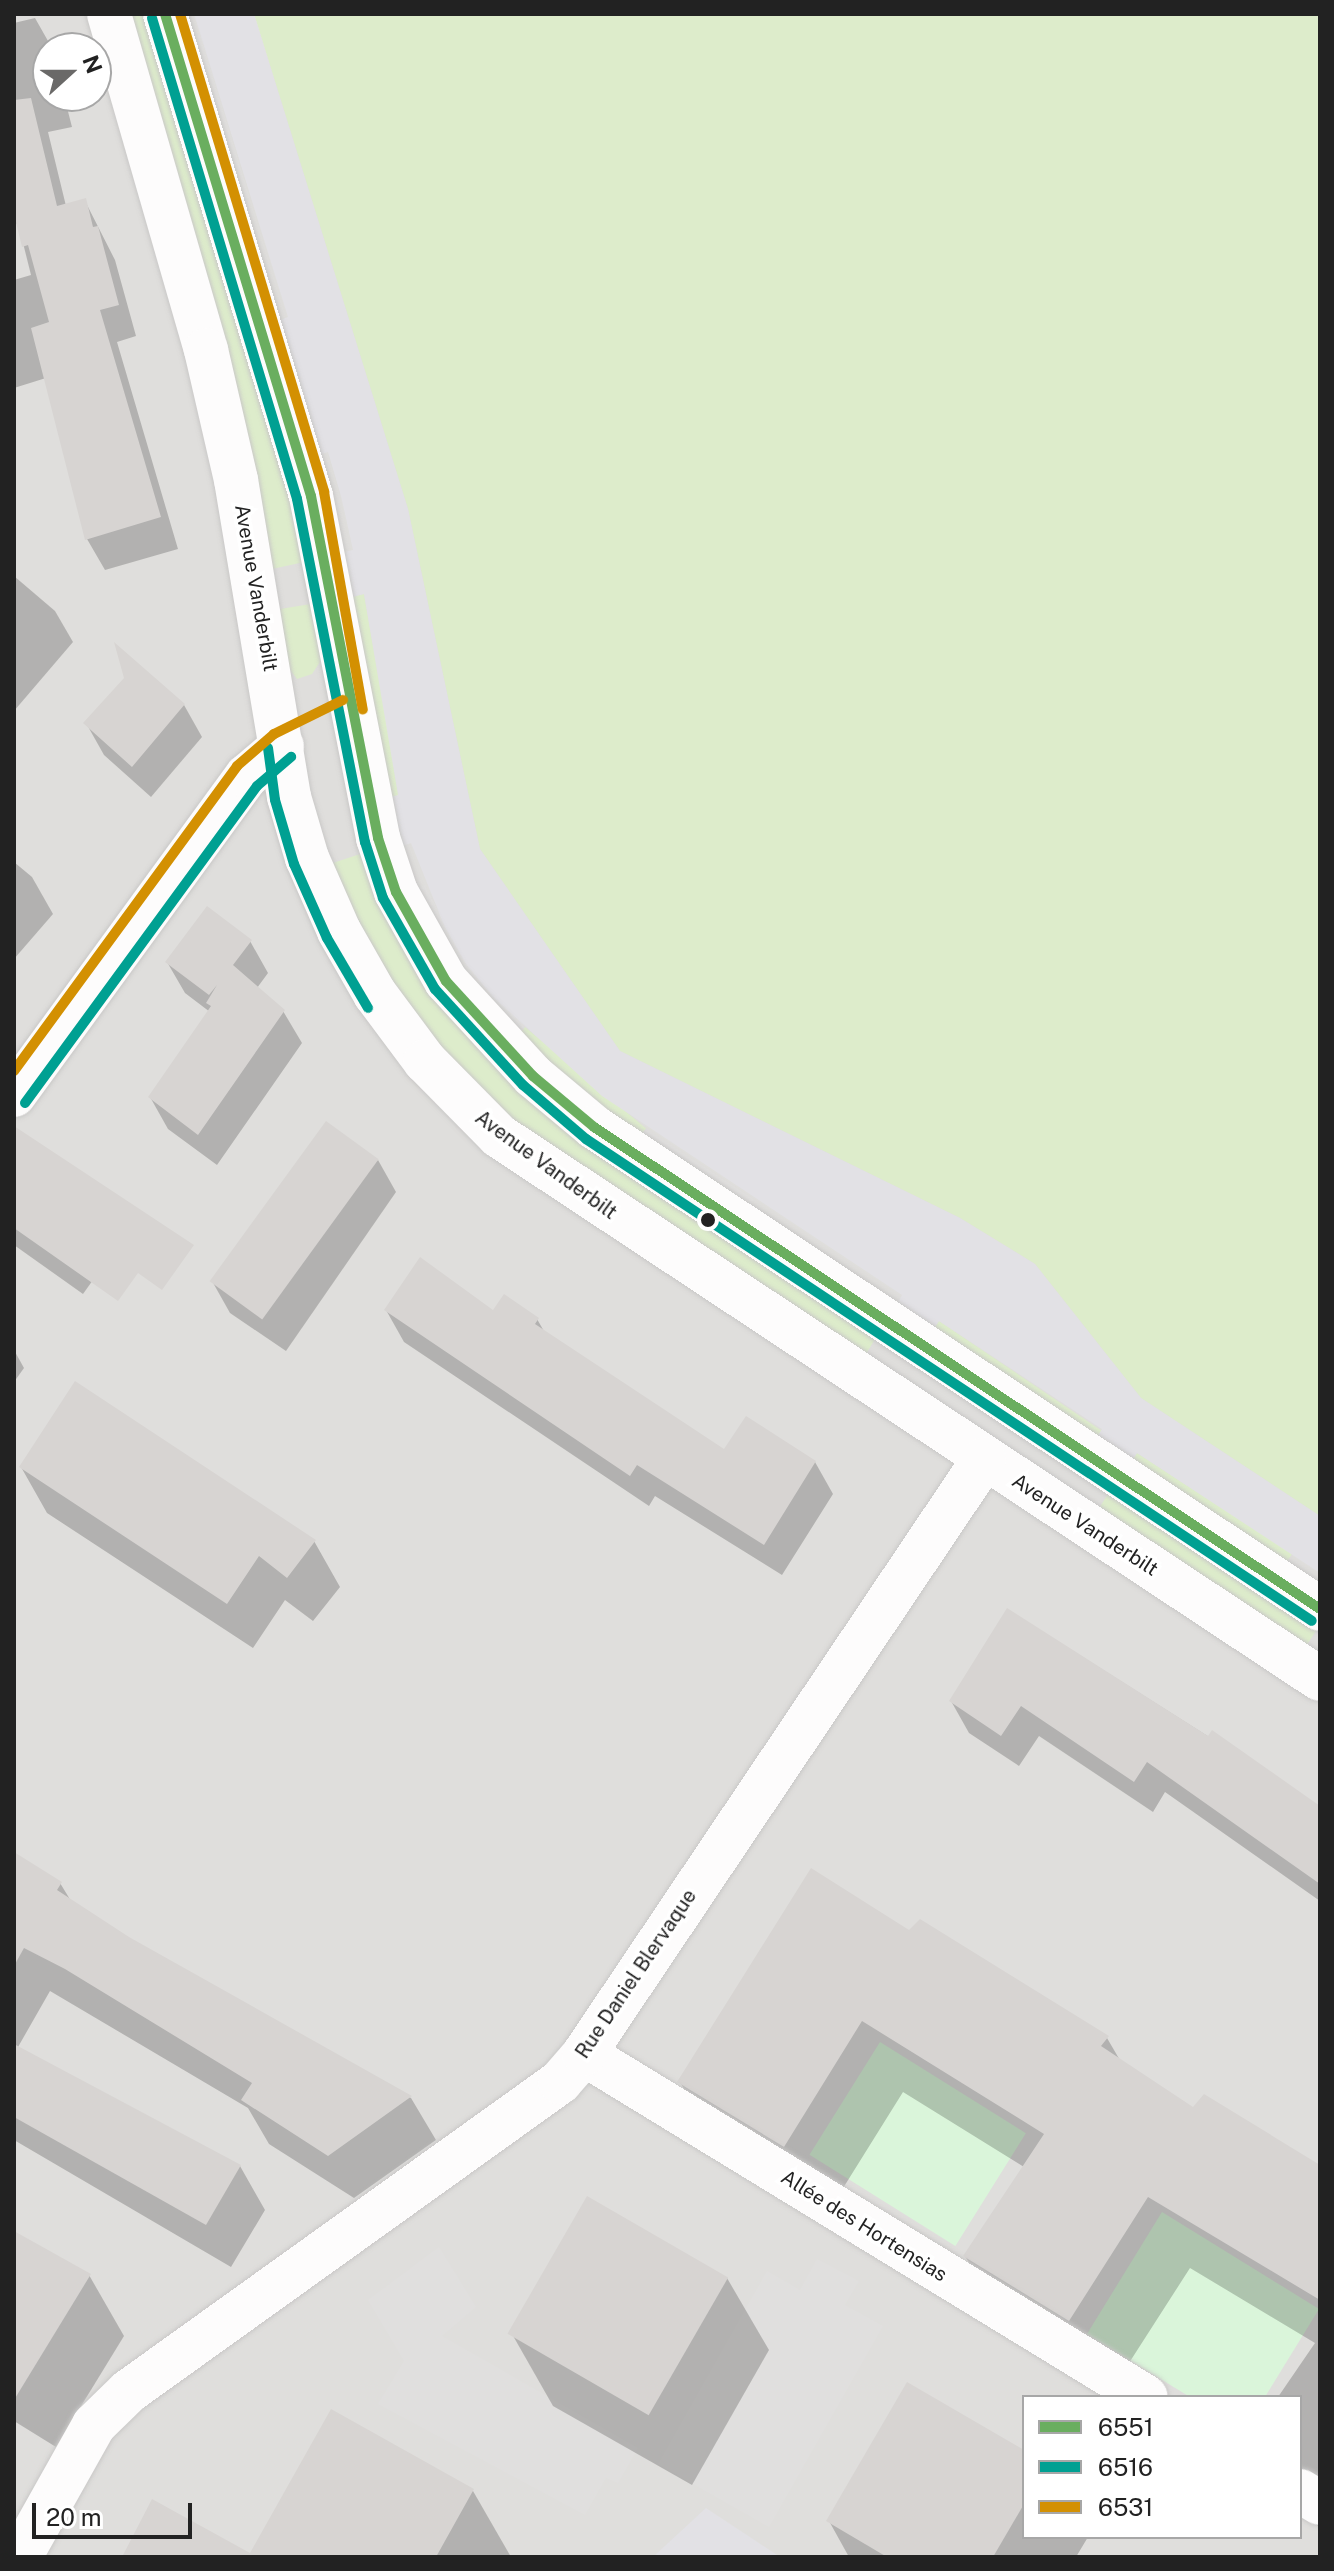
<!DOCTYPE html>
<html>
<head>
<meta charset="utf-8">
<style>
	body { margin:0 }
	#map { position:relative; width:1334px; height:2571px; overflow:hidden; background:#f0eeeb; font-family:"Public Sans",sans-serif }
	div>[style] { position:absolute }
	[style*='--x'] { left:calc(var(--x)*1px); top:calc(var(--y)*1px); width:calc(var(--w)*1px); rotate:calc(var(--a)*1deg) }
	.residential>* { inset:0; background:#dfdedc }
	.grass>* { inset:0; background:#ddeccb; transform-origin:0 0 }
	.park>* { inset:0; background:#daf5da; transform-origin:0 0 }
	.parking>* { inset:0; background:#e0dfde; transform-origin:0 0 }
	.plaza>* { inset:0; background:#e2e1e5 }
	.shadow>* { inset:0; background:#0003 }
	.building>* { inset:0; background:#d7d4d2; transform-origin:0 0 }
	.roads { filter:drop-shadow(0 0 2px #c9c8c7) drop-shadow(0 0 2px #c9c8c7) }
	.minor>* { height:44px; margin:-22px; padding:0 22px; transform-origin:22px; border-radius:22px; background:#fdfcfc }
	.bus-1>* { height:10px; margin:-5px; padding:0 5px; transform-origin:5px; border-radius:5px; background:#6aae5f }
	.bus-2>* { height:10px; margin:-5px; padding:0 5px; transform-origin:5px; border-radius:5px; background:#00a092 }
	.bus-3>* { height:10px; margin:-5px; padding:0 5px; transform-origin:5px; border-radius:5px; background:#d39002 }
	.dots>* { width:22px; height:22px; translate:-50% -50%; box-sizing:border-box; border:4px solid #fff; border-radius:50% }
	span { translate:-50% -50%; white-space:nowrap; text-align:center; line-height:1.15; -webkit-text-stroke:7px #fff; paint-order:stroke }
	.street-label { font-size:20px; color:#222 }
	.frame { position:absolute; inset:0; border:16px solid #222; pointer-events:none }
	.legend { position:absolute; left:1022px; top:2395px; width:280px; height:144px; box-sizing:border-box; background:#fff; border:2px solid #a7a7a7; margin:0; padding:10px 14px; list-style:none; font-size:24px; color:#222 }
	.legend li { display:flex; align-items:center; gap:16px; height:40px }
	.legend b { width:40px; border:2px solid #a7a7a7 }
	.north { position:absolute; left:32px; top:32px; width:80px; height:80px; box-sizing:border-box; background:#fff; border:2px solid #a7a7a7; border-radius:50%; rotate:69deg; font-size:22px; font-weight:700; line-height:32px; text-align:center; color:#222 }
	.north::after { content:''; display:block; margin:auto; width:28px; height:36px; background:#6a6968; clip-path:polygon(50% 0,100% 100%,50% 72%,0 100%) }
	.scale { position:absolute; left:32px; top:2503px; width:160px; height:36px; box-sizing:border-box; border:4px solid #222; border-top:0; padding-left:10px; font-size:24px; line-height:28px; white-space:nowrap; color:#222; -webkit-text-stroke:6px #fff; paint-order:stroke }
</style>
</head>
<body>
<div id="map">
	<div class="residential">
		<i style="clip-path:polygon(evenodd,14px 14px,254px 14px,373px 387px,1038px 1248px,1320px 1500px,1320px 2557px,14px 2557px,14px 14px,48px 48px,96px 48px,96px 96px,48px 96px,48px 48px,14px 14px,1024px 2397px,1300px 2397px,1300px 2537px,1024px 2537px,1024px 2397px)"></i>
	</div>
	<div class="grass">
		<i style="clip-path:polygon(126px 14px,147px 14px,309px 561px,272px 569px)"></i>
		<i style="clip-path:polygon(254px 14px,1320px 14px,1320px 1516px,1141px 1398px,1035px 1264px,960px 1218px,620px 1051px,480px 849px,408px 509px)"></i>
		<i style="left:364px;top:594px;width:205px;height:16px;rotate:80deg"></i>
		<i style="clip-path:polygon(317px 603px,320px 662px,312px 674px,297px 679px,288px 667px,280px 609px)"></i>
		<i style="clip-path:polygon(363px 853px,416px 968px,878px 1334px,863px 1359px,484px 1101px,391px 987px,330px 864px)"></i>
		<i style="left:525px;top:1027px;width:158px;height:16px;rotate:40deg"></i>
		<i style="left:939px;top:1321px;width:197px;height:14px;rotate:34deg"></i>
		<i style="left:1137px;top:1453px;width:185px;height:16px;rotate:33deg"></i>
		<i style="left:1112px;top:1488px;width:249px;height:30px;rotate:33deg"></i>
	</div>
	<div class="park">
		<i style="left:880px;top:2042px;width:172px;height:133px;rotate:32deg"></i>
		<i style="clip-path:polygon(1162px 2212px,1319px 2309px,1265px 2397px,1190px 2397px,1087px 2334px)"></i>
	</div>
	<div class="parking">
		<i style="left:200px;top:35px;width:170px;height:16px;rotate:73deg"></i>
		<i style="clip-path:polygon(425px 885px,466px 964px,525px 1027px,514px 1039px,484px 1007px,410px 890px)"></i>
		<i style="left:646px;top:1129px;width:129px;height:17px;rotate:33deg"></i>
		<i style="clip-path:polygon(439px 2247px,476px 2307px,442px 2336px,638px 2448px,618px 2483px,606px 2478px,585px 2515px,378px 2404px,404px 2361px,368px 2300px)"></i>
		<i style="clip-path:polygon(817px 2259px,859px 2281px,845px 2305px,883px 2326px,769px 2527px,658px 2464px,767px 2271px,800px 2290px)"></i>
	</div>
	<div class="plaza">
		<i style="clip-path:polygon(194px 14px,254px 14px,408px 509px,480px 849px,620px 1051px,960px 1218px,1035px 1264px,1141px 1398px,1320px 1516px,1320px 1573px,1137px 1453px,1128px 1466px,1094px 1442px,1102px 1429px,939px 1321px,931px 1333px,894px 1310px,902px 1295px,602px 1096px,493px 997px,466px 964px,444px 925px,411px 843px,396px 848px,383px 799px,398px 795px,364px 594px,349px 598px,340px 553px,353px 550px,341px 496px,328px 452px,315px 456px,273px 323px,288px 317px)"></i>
		<i style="clip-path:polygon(706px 2508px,774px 2553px,780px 2557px,653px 2557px)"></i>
	</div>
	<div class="shadow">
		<i style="clip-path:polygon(35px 18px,52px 48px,48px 48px,48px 96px,64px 96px,72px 127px,48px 132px,66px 206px,85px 201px,115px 260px,136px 336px,117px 342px,178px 549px,105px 570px,87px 539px,46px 378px,14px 388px,14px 280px,31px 275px,18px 223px,14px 224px,14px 23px)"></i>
		<i style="clip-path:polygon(14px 576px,55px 611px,73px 642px,14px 711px)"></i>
		<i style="clip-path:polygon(184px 705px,202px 737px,151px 797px,104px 755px,86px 723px)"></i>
		<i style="clip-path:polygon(14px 862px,32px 877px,53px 914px,14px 959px)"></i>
		<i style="clip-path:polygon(250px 941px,268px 973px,257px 988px,283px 1011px,302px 1043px,217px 1165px,168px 1129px,150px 1097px,210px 1012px,185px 993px,167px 962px)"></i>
		<i style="clip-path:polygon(14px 1140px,130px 1228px,83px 1294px,14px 1245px)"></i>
		<i style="clip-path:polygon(378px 1160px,396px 1192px,286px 1351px,230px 1313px,212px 1281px)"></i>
		<i style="clip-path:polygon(386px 1310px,537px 1319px,545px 1333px,725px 1452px,815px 1462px,833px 1494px,782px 1575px,655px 1496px,649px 1506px,404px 1342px)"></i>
		<i style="clip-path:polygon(14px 1350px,24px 1368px,14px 1382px)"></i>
		<i style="clip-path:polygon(21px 1467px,314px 1541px,340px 1587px,313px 1621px,285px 1600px,253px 1648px,47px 1513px)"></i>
		<i style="clip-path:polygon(1008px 1610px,1320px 1807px,1320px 1901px,1165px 1792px,1153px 1812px,1039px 1736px,1019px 1766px,969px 1733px,951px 1701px)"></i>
		<i style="clip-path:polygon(14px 1856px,60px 1883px,71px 1901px,128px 1939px,411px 2098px,436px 2140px,354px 2198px,269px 2144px,248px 2108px,50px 1991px,18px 2047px,240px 2166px,265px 2210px,231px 2267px,14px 2140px)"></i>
		<i style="clip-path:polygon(909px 1933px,1107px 2038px,1121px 2062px,1194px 2110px,1320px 2167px,1320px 2527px,1300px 2515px,1300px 2397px,1278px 2397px,1315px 2343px,1190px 2268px,1111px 2391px,1007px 2328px,965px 2256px,1024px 2167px,903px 2092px,825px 2217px,721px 2154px,680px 2082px)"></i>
		<i style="clip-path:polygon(14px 2232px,89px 2275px,124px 2336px,56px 2447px,14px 2421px)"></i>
		<i style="clip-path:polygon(727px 2278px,769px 2350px,692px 2485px,553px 2406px,512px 2334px)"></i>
		<i style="clip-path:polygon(1024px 2452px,1024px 2537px,1088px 2537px,1076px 2557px,849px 2557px,829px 2521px)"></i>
		<i style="clip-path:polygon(473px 2491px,511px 2557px,256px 2557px)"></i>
	</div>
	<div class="building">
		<i style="clip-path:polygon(31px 98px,57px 206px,86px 198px,93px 227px,98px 226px,119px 305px,100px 310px,161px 517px,85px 540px,31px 328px,49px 322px,28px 245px,22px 247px,14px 214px,14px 100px)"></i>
		<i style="clip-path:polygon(114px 642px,185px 704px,132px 767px,83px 723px,124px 678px)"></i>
		<i style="clip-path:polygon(207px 906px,252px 940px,233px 965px,285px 1010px,198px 1135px,148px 1097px,211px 1006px,206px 1003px,217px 985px,209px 995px,165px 962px)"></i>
		<i style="left:326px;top:1121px;width:65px;height:198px;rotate:36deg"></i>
		<i style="clip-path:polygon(14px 1126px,194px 1245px,162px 1290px,138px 1273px,118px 1301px,14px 1228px)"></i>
		<i style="clip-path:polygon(420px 1257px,493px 1310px,504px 1294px,539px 1318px,535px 1324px,724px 1449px,746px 1416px,816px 1461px,764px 1545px,637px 1465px,630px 1476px,384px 1310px)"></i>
		<i style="clip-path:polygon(75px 1381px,316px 1540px,287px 1578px,259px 1556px,227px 1604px,19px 1467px)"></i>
		<i style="clip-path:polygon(1007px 1608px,1208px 1736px,1212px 1730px,1320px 1806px,1320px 1884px,1147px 1762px,1134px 1782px,1021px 1706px,1001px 1736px,949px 1701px)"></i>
		<i style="clip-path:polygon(14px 1852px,62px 1882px,57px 1890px,129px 1937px,412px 2096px,328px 2156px,241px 2100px,252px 2083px,65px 1969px,24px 1948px,14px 1966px)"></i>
		<i style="clip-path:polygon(811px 1868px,909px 1930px,920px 1919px,1109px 2036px,1101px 2046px,1193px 2107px,1204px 2094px,1320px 2165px,1320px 2300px,1148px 2197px,1069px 2321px,963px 2256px,1044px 2134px,862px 2021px,784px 2147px,677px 2082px)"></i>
		<i style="clip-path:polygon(14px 2044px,241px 2165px,206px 2225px,14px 2117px)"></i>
		<i style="left:587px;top:2196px;width:163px;height:159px;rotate:30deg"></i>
		<i style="clip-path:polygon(14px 2231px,91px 2274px,14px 2400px)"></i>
		<i style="clip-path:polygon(907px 2382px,1024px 2450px,1024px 2504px,993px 2557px,887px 2557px,826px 2521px)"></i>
		<i style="clip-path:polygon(331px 2409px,474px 2489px,436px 2557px,122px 2557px,152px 2499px,250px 2553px)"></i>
	</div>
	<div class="roads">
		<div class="minor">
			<i style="--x:109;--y:14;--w:350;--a:73.9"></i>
			<i style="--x:206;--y:350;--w:133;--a:77"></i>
			<i style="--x:236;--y:480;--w:321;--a:80.5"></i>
			<i style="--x:289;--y:797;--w:64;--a:73.6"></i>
			<i style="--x:307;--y:858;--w:80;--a:66.3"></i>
			<i style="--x:339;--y:931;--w:73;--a:60.3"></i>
			<i style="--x:375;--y:994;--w:84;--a:53.3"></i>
			<i style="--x:425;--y:1061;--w:105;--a:45.4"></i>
			<i style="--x:499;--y:1136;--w:984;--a:33.48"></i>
			<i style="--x:165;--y:14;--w:504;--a:73.15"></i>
			<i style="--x:311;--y:496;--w:349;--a:78.9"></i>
			<i style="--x:378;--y:838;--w:57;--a:71.6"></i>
			<i style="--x:396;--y:892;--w:102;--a:60.7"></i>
			<i style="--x:446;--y:981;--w:129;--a:47.5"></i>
			<i style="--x:533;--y:1076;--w:80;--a:39.9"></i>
			<i style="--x:594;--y:1127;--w:871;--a:33.58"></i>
			<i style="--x:14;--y:1095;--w:395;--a:-53.9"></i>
			<i style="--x:247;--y:776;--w:46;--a:-40.6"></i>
			<i style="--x:584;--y:2054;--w:658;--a:31.4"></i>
			<i style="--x:1300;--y:2491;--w:23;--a:31"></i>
			<i style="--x:20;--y:2557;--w:151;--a:-60.7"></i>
			<i style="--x:94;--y:2425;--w:49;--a:-44.2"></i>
			<i style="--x:129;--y:2391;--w:530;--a:-35.64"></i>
			<i style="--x:560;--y:2082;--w:37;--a:-49"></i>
			<i style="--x:584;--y:2054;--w:717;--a:-56.09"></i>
		</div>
	</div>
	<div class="bus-1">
		<i style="--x:165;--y:14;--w:504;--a:73.15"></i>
		<i style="--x:311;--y:496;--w:349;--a:78.9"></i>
		<i style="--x:378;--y:838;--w:57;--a:71.6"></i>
		<i style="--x:396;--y:892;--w:102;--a:60.7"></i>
		<i style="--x:446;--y:981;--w:129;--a:47.5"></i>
		<i style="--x:533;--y:1076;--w:80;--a:39.9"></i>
		<i style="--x:594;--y:1127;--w:871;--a:33.58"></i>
	</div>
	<div class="bus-2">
		<i style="--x:152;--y:18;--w:502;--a:73.22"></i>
		<i style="--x:297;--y:499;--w:350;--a:78.8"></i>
		<i style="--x:365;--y:842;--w:59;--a:72.2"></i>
		<i style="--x:383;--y:898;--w:105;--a:60.3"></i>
		<i style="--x:435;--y:989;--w:130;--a:47.5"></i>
		<i style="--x:523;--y:1085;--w:83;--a:40.6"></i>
		<i style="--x:586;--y:1139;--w:871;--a:33.58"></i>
		<i style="--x:268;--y:748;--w:52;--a:82.3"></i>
		<i style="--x:275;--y:800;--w:67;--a:73.5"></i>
		<i style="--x:294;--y:864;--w:81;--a:66"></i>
		<i style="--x:327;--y:938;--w:81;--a:59.6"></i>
		<i style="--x:25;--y:1103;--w:393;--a:-53.8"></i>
		<i style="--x:257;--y:786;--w:45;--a:-40.5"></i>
	</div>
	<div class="bus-3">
		<i style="--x:180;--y:14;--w:499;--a:73.2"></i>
		<i style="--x:324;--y:492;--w:221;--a:79.9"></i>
		<i style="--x:14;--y:1071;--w:378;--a:-53.8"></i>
		<i style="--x:237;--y:766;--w:49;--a:-40.9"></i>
		<i style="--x:274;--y:734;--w:77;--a:-26.2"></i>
	</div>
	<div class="dots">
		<i style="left:708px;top:1220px;background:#222"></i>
	</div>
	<div class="street-label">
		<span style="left:256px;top:588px;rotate:80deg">Avenue Vanderbilt</span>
		<span style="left:546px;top:1165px;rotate:36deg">Avenue Vanderbilt</span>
		<span style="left:1085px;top:1525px;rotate:33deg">Avenue Vanderbilt</span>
		<span style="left:636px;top:1974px;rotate:-56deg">Rue Daniel Blervaque</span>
		<span style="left:864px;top:2226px;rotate:32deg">Allée des Hortensias</span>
	</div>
	<div class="frame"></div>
	<ul class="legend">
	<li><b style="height:10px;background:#6aae5f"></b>6551</li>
	<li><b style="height:10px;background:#00a092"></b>6516</li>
	<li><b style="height:10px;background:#d39002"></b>6531</li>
	</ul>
	<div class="north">N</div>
	<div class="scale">20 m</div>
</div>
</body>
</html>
